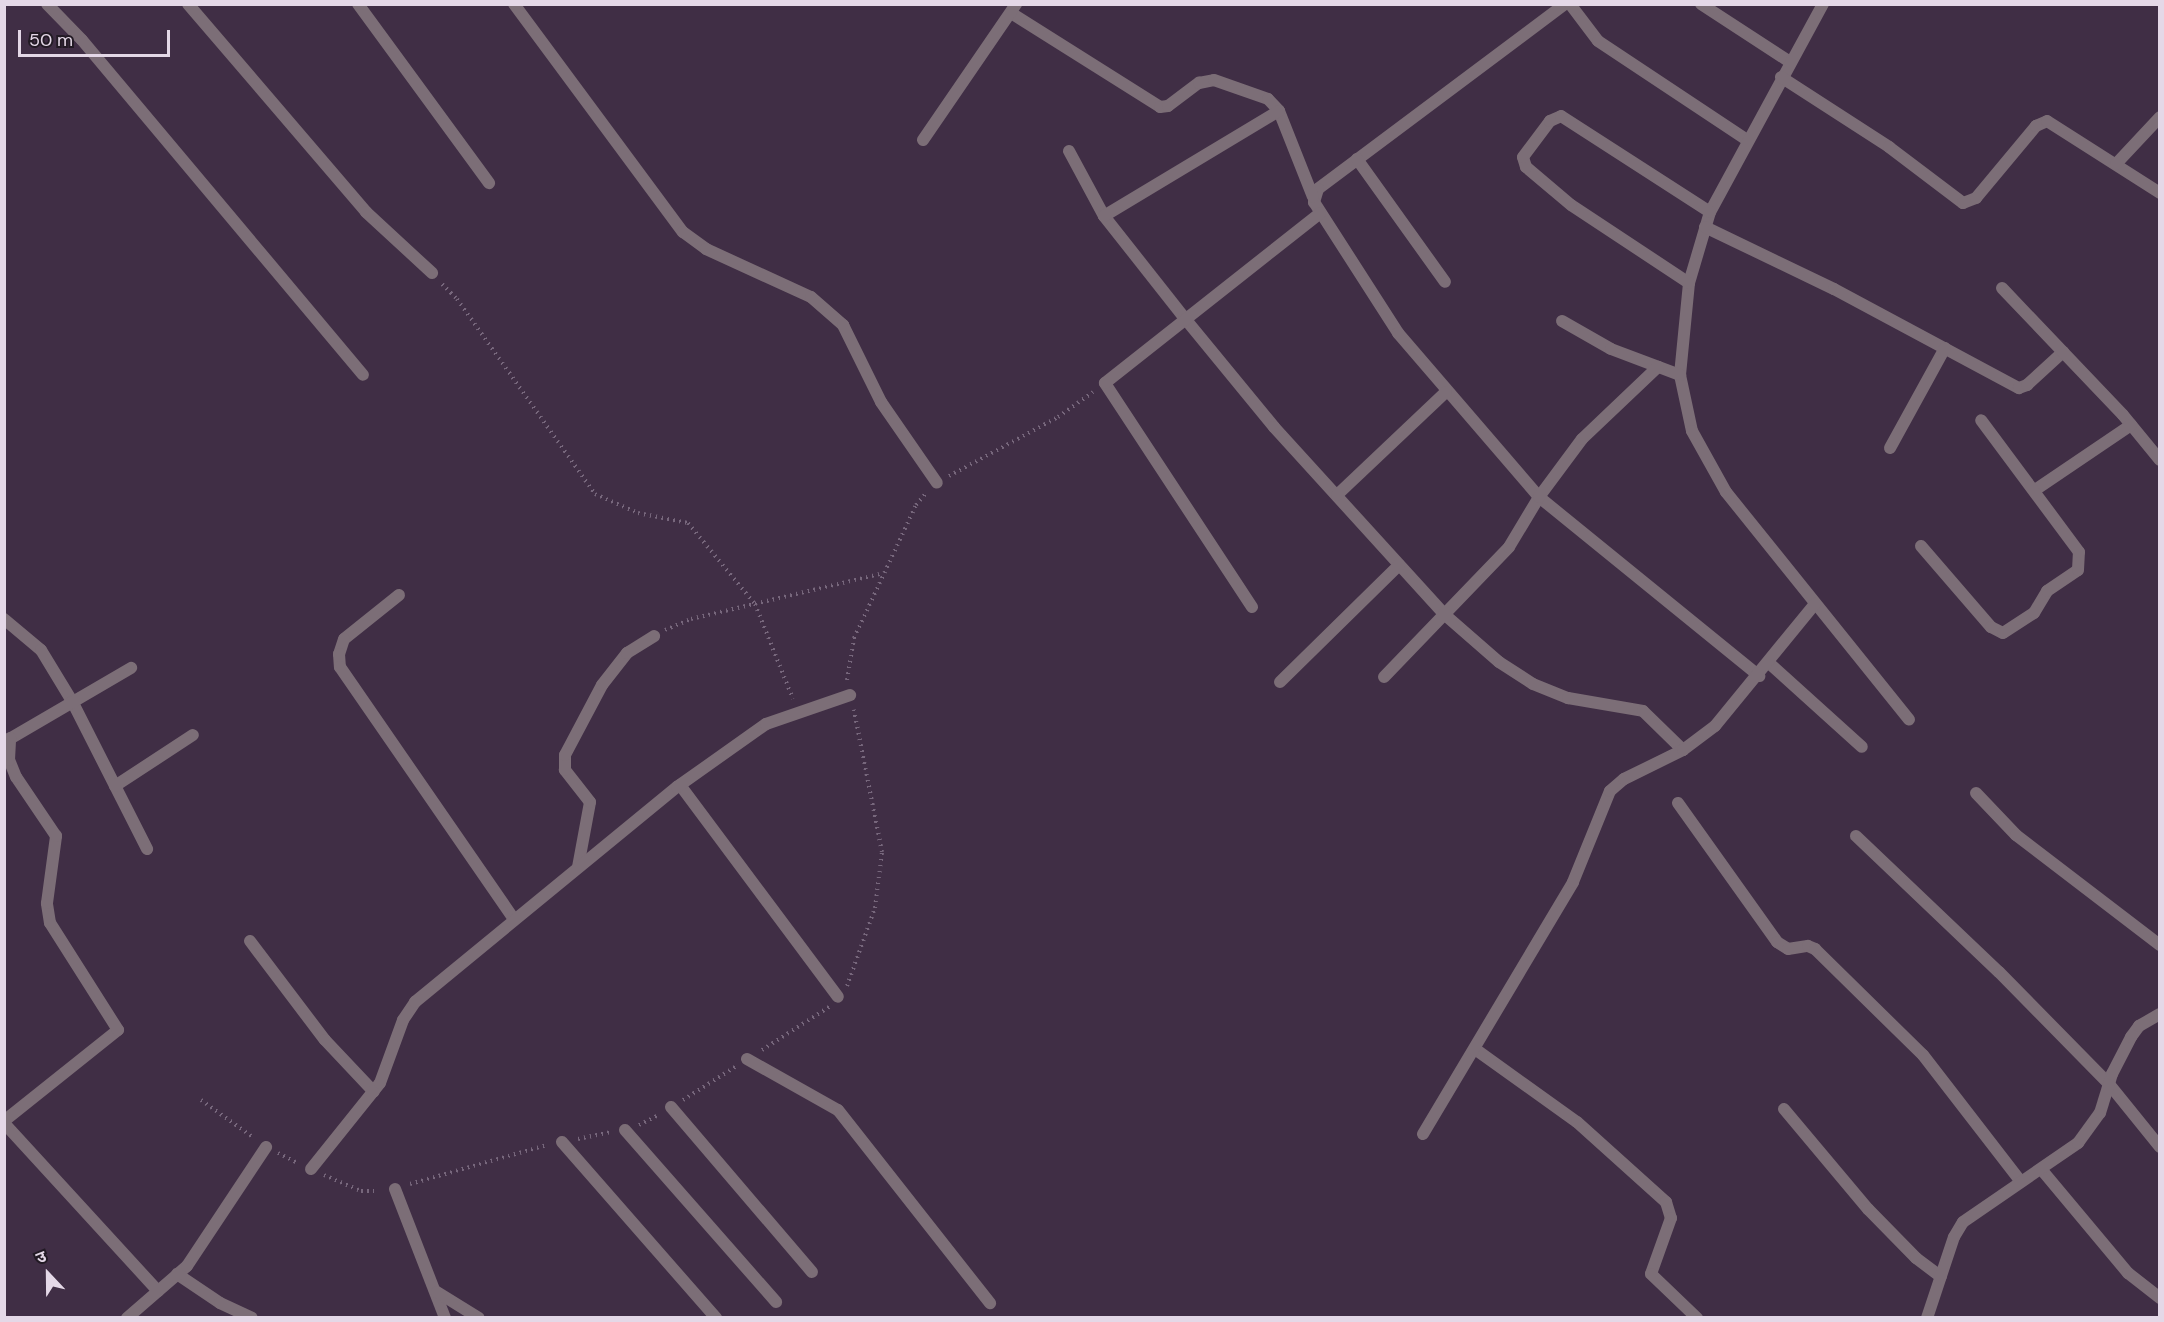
<!DOCTYPE html>
<html>
<head>
<meta charset="utf-8">
<style>
	body { margin:0 }
	#map { position:relative; width:2164px; height:1322px; overflow:hidden; background:#402e45; font-family:"DM Sans","Noto Sans Devanagari",sans-serif }
	div>[style] { position:absolute }
	[style*='--x'] { left:calc(var(--x)*1px); top:calc(var(--y)*1px); width:calc(var(--w)*1px); rotate:calc(var(--a)*1deg) }
	.path>* { height:4px; margin-top:-2px; transform-origin:0; background:repeating-linear-gradient(90deg,#77677c 0 1.5px,transparent 0 6px) }
	.lane>* { height:12px; margin:-6px; padding:0 6px; transform-origin:6px; border-radius:6px; background:#7c6e77 }
	.street>* { height:12px; margin:-6px; padding:0 6px; transform-origin:6px; border-radius:6px; background:#7c6e77 }
	span { translate:-50% -50%; white-space:nowrap; text-align:center; line-height:1.15; -webkit-text-stroke:6px #221a24; paint-order:stroke }
	.frame { position:absolute; inset:0; border:6px solid #e4d8e7; pointer-events:none }
	.north { position:absolute; left:18px; top:1244px; width:60px; height:60px; -webkit-text-stroke:4px #221a24; paint-order:stroke; rotate:338deg; font-size:16px; font-weight:700; line-height:24px; text-align:center; color:#e4d8e7 }
	.north::after { content:''; display:block; margin:auto; width:21px; height:27px; background:#e4d8e7; clip-path:polygon(50% 0,100% 100%,50% 72%,0 100%) }
	.scale { position:absolute; left:18px; top:30px; width:152px; height:27px; box-sizing:border-box; border:3px solid #e4d8e7; border-top:0; padding-left:8px; font-size:18px; line-height:21px; white-space:nowrap; color:#e4d8e7; -webkit-text-stroke:4px #221a24; paint-order:stroke }
</style>
</head>
<body>
<div id="map">
	<div class="path">
		<i style="--x:442;--y:284;--w:21;--a:45"></i>
		<i style="--x:457;--y:299;--w:239;--a:54.7"></i>
		<i style="--x:595;--y:494;--w:47;--a:23.8"></i>
		<i style="--x:638;--y:513;--w:51;--a:11.3"></i>
		<i style="--x:688;--y:523;--w:105;--a:50.4"></i>
		<i style="--x:755;--y:604;--w:102;--a:68.2"></i>
		<i style="--x:949;--y:476;--w:124;--a:-28.4"></i>
		<i style="--x:1058;--y:417;--w:43;--a:-35.5"></i>
		<i style="--x:665;--y:630;--w:28;--a:-23"></i>
		<i style="--x:691;--y:619;--w:198;--a:-13.4"></i>
		<i style="--x:847;--y:680;--w:43;--a:-80.5"></i>
		<i style="--x:854;--y:638;--w:147;--a:-65"></i>
		<i style="--x:916;--y:505;--w:16;--a:-50"></i>
		<i style="--x:847;--y:986;--w:83;--a:-70.3"></i>
		<i style="--x:875;--y:908;--w:56;--a:-82.9"></i>
		<i style="--x:882;--y:852;--w:145;--a:-101.2"></i>
		<i style="--x:762;--y:1050;--w:80;--a:-32.7"></i>
		<i style="--x:201;--y:1100;--w:65;--a:35.6"></i>
		<i style="--x:683;--y:1100;--w:62;--a:-32.4"></i>
		<i style="--x:639;--y:1125;--w:22;--a:-27"></i>
		<i style="--x:578;--y:1139;--w:35;--a:-12"></i>
		<i style="--x:278;--y:1153;--w:22;--a:27"></i>
		<i style="--x:324;--y:1175;--w:40;--a:23.4"></i>
		<i style="--x:361;--y:1191;--w:18;--a:0"></i>
		<i style="--x:410;--y:1184;--w:142;--a:-15.9"></i>
	</div>
	<div class="lane">
		<i style="--x:399;--y:595;--w:70;--a:141.3"></i>
		<i style="--x:344;--y:639;--w:16;--a:108"></i>
		<i style="--x:339;--y:654;--w:13;--a:86"></i>
		<i style="--x:340;--y:667;--w:306;--a:55.4"></i>
	</div>
	<div class="street">
		<i style="--x:47;--y:4;--w:50;--a:45.8"></i>
		<i style="--x:82;--y:40;--w:437;--a:50"></i>
		<i style="--x:188;--y:4;--w:274;--a:49.4"></i>
		<i style="--x:366;--y:212;--w:90;--a:42.7"></i>
		<i style="--x:358;--y:4;--w:222;--a:53.8"></i>
		<i style="--x:514;--y:4;--w:284;--a:53.5"></i>
		<i style="--x:683;--y:232;--w:29;--a:36"></i>
		<i style="--x:706;--y:249;--w:115;--a:24.6"></i>
		<i style="--x:811;--y:297;--w:43;--a:41.2"></i>
		<i style="--x:843;--y:325;--w:86;--a:63.7"></i>
		<i style="--x:881;--y:402;--w:98;--a:55.3"></i>
		<i style="--x:1565;--y:4;--w:309;--a:143.2"></i>
		<i style="--x:1318;--y:189;--w:14;--a:107"></i>
		<i style="--x:1314;--y:202;--w:156;--a:57.3"></i>
		<i style="--x:1398;--y:333;--w:216;--a:49.3"></i>
		<i style="--x:1539;--y:497;--w:284;--a:39.1"></i>
		<i style="--x:1570;--y:4;--w:46;--a:52.9"></i>
		<i style="--x:1598;--y:41;--w:179;--a:33.6"></i>
		<i style="--x:1701;--y:4;--w:106;--a:33.1"></i>
		<i style="--x:1823;--y:4;--w:237;--a:118.5"></i>
		<i style="--x:1710;--y:212;--w:74;--a:106.5"></i>
		<i style="--x:1689;--y:283;--w:92;--a:95.6"></i>
		<i style="--x:1680;--y:375;--w:57;--a:77.9"></i>
		<i style="--x:1692;--y:431;--w:70;--a:60.9"></i>
		<i style="--x:1726;--y:492;--w:292;--a:51.2"></i>
		<i style="--x:1011;--y:13;--w:176;--a:32.2"></i>
		<i style="--x:1160;--y:107;--w:8;--a:-7"></i>
		<i style="--x:1168;--y:106;--w:39;--a:-37"></i>
		<i style="--x:1199;--y:83;--w:15;--a:-11"></i>
		<i style="--x:1214;--y:80;--w:57;--a:19.4"></i>
		<i style="--x:1268;--y:99;--w:16;--a:47"></i>
		<i style="--x:1279;--y:111;--w:92;--a:68.4"></i>
		<i style="--x:1781;--y:77;--w:129;--a:32.9"></i>
		<i style="--x:1889;--y:147;--w:93;--a:37.1"></i>
		<i style="--x:1963;--y:203;--w:14;--a:-21"></i>
		<i style="--x:1976;--y:198;--w:94;--a:-50.2"></i>
		<i style="--x:2036;--y:126;--w:12;--a:-24"></i>
		<i style="--x:2047;--y:121;--w:134;--a:32.5"></i>
		<i style="--x:923;--y:140;--w:165;--a:-55.6"></i>
		<i style="--x:1069;--y:151;--w:74;--a:61.7"></i>
		<i style="--x:1104;--y:216;--w:134;--a:51.7"></i>
		<i style="--x:1187;--y:321;--w:137;--a:50.6"></i>
		<i style="--x:1274;--y:427;--w:253;--a:47.7"></i>
		<i style="--x:1444;--y:614;--w:73;--a:41.1"></i>
		<i style="--x:1499;--y:662;--w:40;--a:32.9"></i>
		<i style="--x:1533;--y:684;--w:38;--a:22"></i>
		<i style="--x:1568;--y:698;--w:76;--a:9.8"></i>
		<i style="--x:1643;--y:711;--w:56;--a:44.3"></i>
		<i style="--x:1357;--y:159;--w:151;--a:54.4"></i>
		<i style="--x:2116;--y:164;--w:64;--a:-46.9"></i>
		<i style="--x:1104;--y:216;--w:204;--a:-31"></i>
		<i style="--x:1705;--y:227;--w:143;--a:25.7"></i>
		<i style="--x:1834;--y:289;--w:210;--a:28.2"></i>
		<i style="--x:2019;--y:388;--w:9;--a:-21"></i>
		<i style="--x:2027;--y:385;--w:49;--a:-42.5"></i>
		<i style="--x:1689;--y:283;--w:141;--a:-146.5"></i>
		<i style="--x:1571;--y:205;--w:59;--a:-139.8"></i>
		<i style="--x:1526;--y:167;--w:10;--a:-107"></i>
		<i style="--x:1523;--y:157;--w:45;--a:-53.1"></i>
		<i style="--x:1550;--y:121;--w:12;--a:-24"></i>
		<i style="--x:1561;--y:116;--w:177;--a:32.8"></i>
		<i style="--x:2002;--y:288;--w:175;--a:46.4"></i>
		<i style="--x:2123;--y:415;--w:58;--a:50.6"></i>
		<i style="--x:1562;--y:321;--w:56;--a:29.7"></i>
		<i style="--x:1611;--y:349;--w:74;--a:20.6"></i>
		<i style="--x:1890;--y:448;--w:114;--a:-61.2"></i>
		<i style="--x:2035;--y:490;--w:116;--a:-34.1"></i>
		<i style="--x:1337;--y:495;--w:150;--a:-43.4"></i>
		<i style="--x:1921;--y:546;--w:107;--a:49.2"></i>
		<i style="--x:1991;--y:627;--w:13;--a:27"></i>
		<i style="--x:2003;--y:633;--w:37;--a:-33"></i>
		<i style="--x:2034;--y:613;--w:26;--a:-59"></i>
		<i style="--x:2047;--y:591;--w:37;--a:-34"></i>
		<i style="--x:2078;--y:570;--w:18;--a:-87"></i>
		<i style="--x:2079;--y:552;--w:164;--a:-126.6"></i>
		<i style="--x:1252;--y:607;--w:268;--a:-123.3"></i>
		<i style="--x:1105;--y:383;--w:274;--a:-38.3"></i>
		<i style="--x:4;--y:619;--w:48;--a:40"></i>
		<i style="--x:41;--y:650;--w:60;--a:58.7"></i>
		<i style="--x:72;--y:701;--w:166;--a:63.1"></i>
		<i style="--x:1769;--y:663;--w:125;--a:42.1"></i>
		<i style="--x:1384;--y:677;--w:180;--a:-46.1"></i>
		<i style="--x:1509;--y:547;--w:58;--a:-59"></i>
		<i style="--x:1539;--y:497;--w:72;--a:-53.4"></i>
		<i style="--x:1582;--y:439;--w:105;--a:-43.5"></i>
		<i style="--x:1280;--y:682;--w:167;--a:-44.5"></i>
		<i style="--x:6;--y:741;--w:145;--a:-30.3"></i>
		<i style="--x:680;--y:785;--w:264;--a:53.3"></i>
		<i style="--x:115;--y:786;--w:93;--a:-33.2"></i>
		<i style="--x:1976;--y:793;--w:58;--a:46.4"></i>
		<i style="--x:2016;--y:835;--w:181;--a:37.4"></i>
		<i style="--x:1678;--y:803;--w:171;--a:54.5"></i>
		<i style="--x:1777;--y:942;--w:13;--a:32"></i>
		<i style="--x:1788;--y:949;--w:20;--a:-9"></i>
		<i style="--x:1808;--y:946;--w:8;--a:23"></i>
		<i style="--x:1815;--y:949;--w:151;--a:44.5"></i>
		<i style="--x:1923;--y:1055;--w:160;--a:52.3"></i>
		<i style="--x:1856;--y:836;--w:197;--a:43.6"></i>
		<i style="--x:1999;--y:972;--w:157;--a:45.5"></i>
		<i style="--x:2109;--y:1084;--w:81;--a:51"></i>
		<i style="--x:578;--y:867;--w:66;--a:-79.5"></i>
		<i style="--x:590;--y:802;--w:41;--a:-128"></i>
		<i style="--x:565;--y:770;--w:15;--a:-90"></i>
		<i style="--x:565;--y:755;--w:79;--a:-62.1"></i>
		<i style="--x:602;--y:685;--w:41;--a:-52"></i>
		<i style="--x:627;--y:653;--w:32;--a:-32"></i>
		<i style="--x:250;--y:941;--w:124;--a:52.9"></i>
		<i style="--x:325;--y:1040;--w:71;--a:46.7"></i>
		<i style="--x:1475;--y:1049;--w:125;--a:35.6"></i>
		<i style="--x:1577;--y:1122;--w:120;--a:42"></i>
		<i style="--x:1666;--y:1202;--w:17;--a:73"></i>
		<i style="--x:1671;--y:1218;--w:59;--a:109.7"></i>
		<i style="--x:1651;--y:1274;--w:64;--a:43.7"></i>
		<i style="--x:747;--y:1059;--w:104;--a:29.3"></i>
		<i style="--x:838;--y:1110;--w:246;--a:51.8"></i>
		<i style="--x:671;--y:1107;--w:217;--a:49.5"></i>
		<i style="--x:1784;--y:1109;--w:131;--a:50"></i>
		<i style="--x:1868;--y:1209;--w:69;--a:45.6"></i>
		<i style="--x:1916;--y:1258;--w:31;--a:37"></i>
		<i style="--x:4;--y:1121;--w:146;--a:-38.6"></i>
		<i style="--x:118;--y:1030;--w:127;--a:-122.4"></i>
		<i style="--x:50;--y:923;--w:20;--a:-99"></i>
		<i style="--x:47;--y:903;--w:68;--a:-82.3"></i>
		<i style="--x:56;--y:836;--w:71;--a:-124.1"></i>
		<i style="--x:16;--y:777;--w:18;--a:-112"></i>
		<i style="--x:9;--y:760;--w:22;--a:-87"></i>
		<i style="--x:4;--y:1123;--w:228;--a:47.5"></i>
		<i style="--x:625;--y:1130;--w:229;--a:48.7"></i>
		<i style="--x:1423;--y:1134;--w:293;--a:-59.2"></i>
		<i style="--x:1573;--y:882;--w:98;--a:-67.9"></i>
		<i style="--x:1610;--y:791;--w:18;--a:-41"></i>
		<i style="--x:1624;--y:779;--w:66;--a:-26.2"></i>
		<i style="--x:1683;--y:750;--w:40;--a:-37"></i>
		<i style="--x:1715;--y:726;--w:158;--a:-50.7"></i>
		<i style="--x:562;--y:1142;--w:234;--a:48.8"></i>
		<i style="--x:311;--y:1169;--w:110;--a:-51.3"></i>
		<i style="--x:380;--y:1083;--w:67;--a:-69.9"></i>
		<i style="--x:403;--y:1020;--w:22;--a:-56"></i>
		<i style="--x:415;--y:1002;--w:339;--a:-39.4"></i>
		<i style="--x:677;--y:787;--w:109;--a:-35.3"></i>
		<i style="--x:766;--y:724;--w:89;--a:-19"></i>
		<i style="--x:2041;--y:1169;--w:136;--a:50.1"></i>
		<i style="--x:2128;--y:1273;--w:41;--a:38"></i>
		<i style="--x:395;--y:1189;--w:138;--a:68.8"></i>
		<i style="--x:177;--y:1274;--w:52;--a:34"></i>
		<i style="--x:220;--y:1303;--w:35;--a:25"></i>
		<i style="--x:437;--y:1292;--w:49;--a:31.8"></i>
		<i style="--x:127;--y:1318;--w:79;--a:-40.9"></i>
		<i style="--x:187;--y:1266;--w:143;--a:-56.4"></i>
		<i style="--x:1927;--y:1318;--w:85;--a:-71.6"></i>
		<i style="--x:1954;--y:1237;--w:17;--a:-59"></i>
		<i style="--x:1963;--y:1222;--w:140;--a:-34.5"></i>
		<i style="--x:2078;--y:1143;--w:37;--a:-54"></i>
		<i style="--x:2100;--y:1113;--w:41;--a:-72.9"></i>
		<i style="--x:2112;--y:1074;--w:42;--a:-62.8"></i>
		<i style="--x:2131;--y:1037;--w:14;--a:-54"></i>
		<i style="--x:2139;--y:1026;--w:24;--a:-30"></i>
	</div>
	<div class="frame"></div>
	<div class="north">उ</div>
	<div class="scale">50 m</div>
</div>
</body>
</html>
